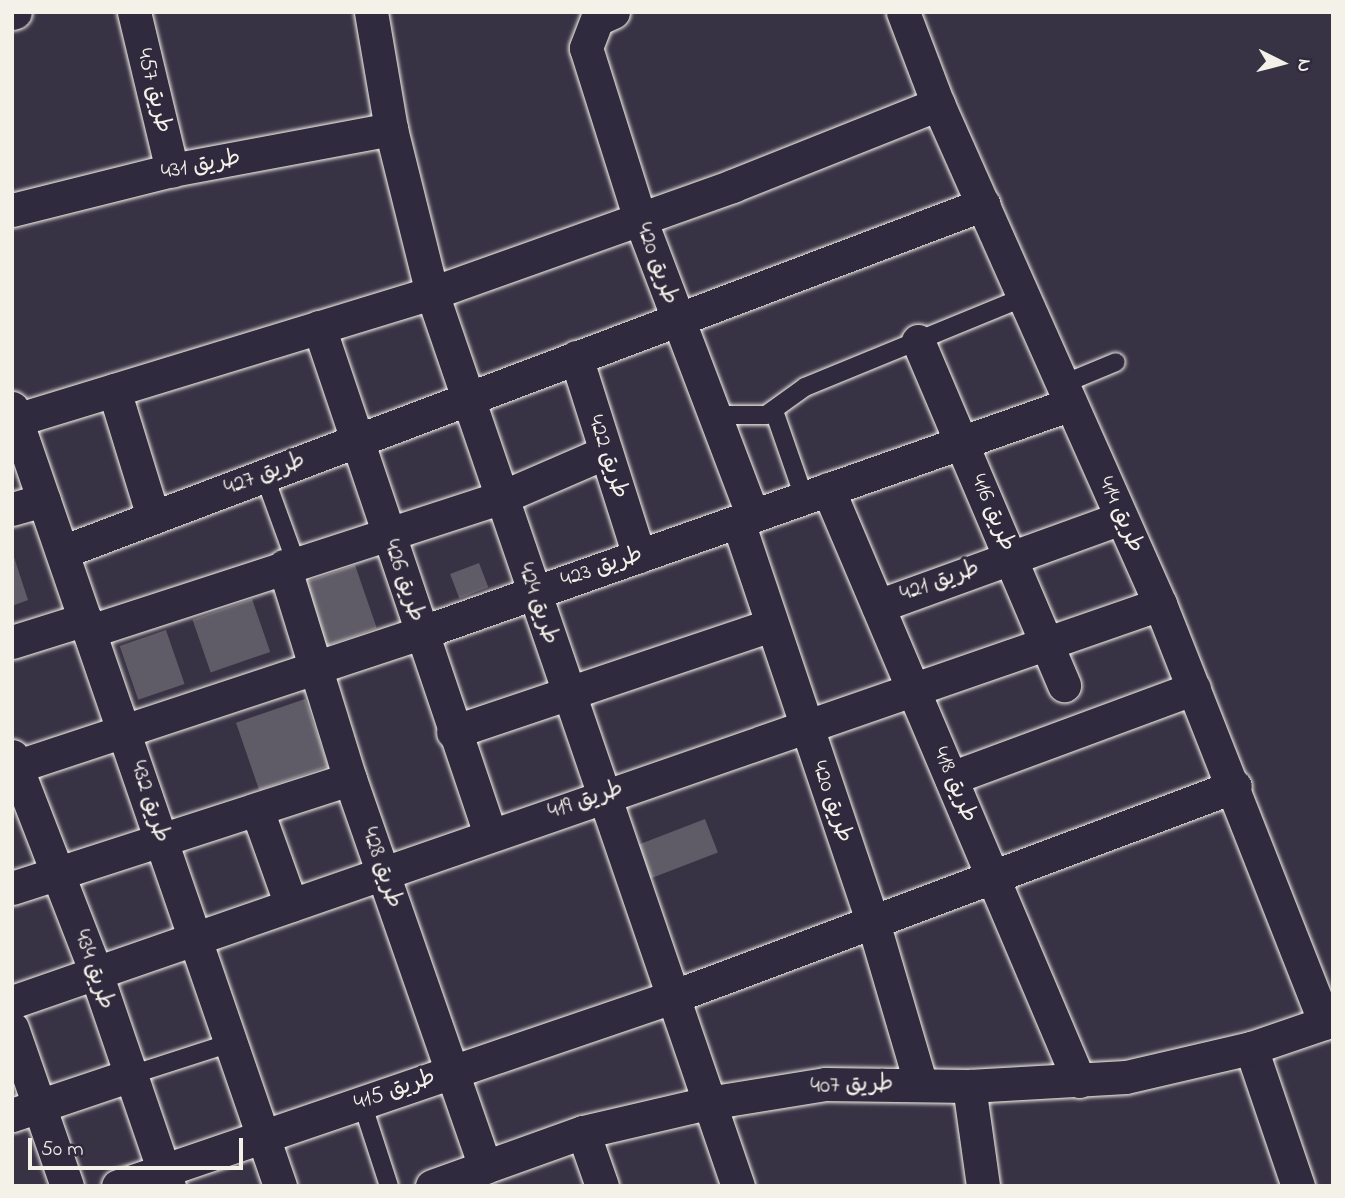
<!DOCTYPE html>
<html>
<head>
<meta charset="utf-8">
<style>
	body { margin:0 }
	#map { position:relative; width:1345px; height:1198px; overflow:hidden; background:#373244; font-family:"Indie Flower","Playpen Sans Arabic",sans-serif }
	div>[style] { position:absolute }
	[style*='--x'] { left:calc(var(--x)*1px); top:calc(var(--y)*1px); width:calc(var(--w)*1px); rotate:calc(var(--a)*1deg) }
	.building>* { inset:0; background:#5f5c67; transform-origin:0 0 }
	.roads { filter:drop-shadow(0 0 2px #f4f1e8) drop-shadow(0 0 2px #f4f1e8) }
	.service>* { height:18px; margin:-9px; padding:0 9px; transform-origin:9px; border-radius:9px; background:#2f2a3d }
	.minor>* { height:33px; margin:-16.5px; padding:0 16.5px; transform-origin:16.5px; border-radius:16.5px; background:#2f2a3d }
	span { translate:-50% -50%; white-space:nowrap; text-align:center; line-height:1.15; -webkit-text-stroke:6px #2f2a3d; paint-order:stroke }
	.street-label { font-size:23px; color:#f4f1e8 }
	.frame { position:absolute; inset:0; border:14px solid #f4f1e8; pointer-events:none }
	.north { position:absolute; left:1247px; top:28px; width:70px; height:70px; -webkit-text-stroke:5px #2f2a3d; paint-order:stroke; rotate:96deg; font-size:19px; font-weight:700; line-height:28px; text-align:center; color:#f4f1e8 }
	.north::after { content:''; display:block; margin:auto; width:24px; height:32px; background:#f4f1e8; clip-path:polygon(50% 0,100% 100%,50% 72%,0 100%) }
	.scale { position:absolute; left:28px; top:1138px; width:215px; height:32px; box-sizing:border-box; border:4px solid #f4f1e8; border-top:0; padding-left:9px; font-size:21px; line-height:24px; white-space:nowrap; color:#f4f1e8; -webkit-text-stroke:5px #2f2a3d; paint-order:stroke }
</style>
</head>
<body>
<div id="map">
	<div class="building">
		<i style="clip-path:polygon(12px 551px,28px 600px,12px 606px)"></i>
		<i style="left:479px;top:563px;width:26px;height:31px;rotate:69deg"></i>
		<i style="left:355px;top:565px;width:67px;height:58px;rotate:71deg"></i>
		<i style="left:252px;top:599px;width:56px;height:63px;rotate:71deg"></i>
		<i style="left:166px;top:630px;width:57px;height:49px;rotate:71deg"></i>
		<i style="left:305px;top:699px;width:71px;height:73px;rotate:71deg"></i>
		<i style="left:705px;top:819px;width:36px;height:73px;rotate:69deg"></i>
	</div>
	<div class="roads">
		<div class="service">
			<i style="--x:1063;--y:384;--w:57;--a:-22.5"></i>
			<i style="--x:774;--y:411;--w:91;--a:70.8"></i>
			<i style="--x:713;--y:415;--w:53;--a:0"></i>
			<i style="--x:766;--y:415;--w:48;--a:-35.7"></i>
			<i style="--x:805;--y:387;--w:237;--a:-22.3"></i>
			<i style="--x:264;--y:475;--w:94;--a:70"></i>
			<i style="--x:128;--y:1076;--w:107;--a:-17.9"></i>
			<i style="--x:362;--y:1103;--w:87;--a:72"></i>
		</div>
		<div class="minor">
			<i style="--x:134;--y:12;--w:163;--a:76.5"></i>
			<i style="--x:371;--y:12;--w:119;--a:80.3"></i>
			<i style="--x:391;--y:129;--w:169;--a:76"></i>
			<i style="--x:432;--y:293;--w:944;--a:71.09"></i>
			<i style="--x:613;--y:12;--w:17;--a:156"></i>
			<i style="--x:597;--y:19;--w:31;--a:111"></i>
			<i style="--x:586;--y:48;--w:176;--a:72.5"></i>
			<i style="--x:639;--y:216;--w:321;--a:69.2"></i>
			<i style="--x:903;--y:12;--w:98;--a:69.2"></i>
			<i style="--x:938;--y:104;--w:547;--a:66.06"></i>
			<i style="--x:1160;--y:604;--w:450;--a:68.5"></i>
			<i style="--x:12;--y:13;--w:3;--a:-18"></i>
			<i style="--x:12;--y:210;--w:165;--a:-14"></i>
			<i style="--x:172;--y:170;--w:223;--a:-10.6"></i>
			<i style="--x:319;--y:327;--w:535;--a:71.36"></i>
			<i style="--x:918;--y:341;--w:374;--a:67"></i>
			<i style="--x:576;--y:357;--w:209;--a:72.4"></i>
			<i style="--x:114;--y:390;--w:133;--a:72.9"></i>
			<i style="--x:12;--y:408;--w:823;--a:70.99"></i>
			<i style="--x:16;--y:420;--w:435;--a:-17"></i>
			<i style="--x:432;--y:293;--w:319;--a:-19.6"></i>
			<i style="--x:732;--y:186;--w:222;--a:-21.7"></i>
			<i style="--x:828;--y:489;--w:643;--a:67.02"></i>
			<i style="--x:12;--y:509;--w:33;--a:-16"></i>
			<i style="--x:738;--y:522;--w:422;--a:71.4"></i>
			<i style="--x:873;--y:922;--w:170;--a:73.6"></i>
			<i style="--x:62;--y:552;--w:985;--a:-20.68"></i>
			<i style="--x:284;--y:566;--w:223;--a:72.8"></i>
			<i style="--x:350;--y:779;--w:411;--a:70.8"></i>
			<i style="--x:878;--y:606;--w:258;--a:-19.9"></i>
			<i style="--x:90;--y:631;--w:433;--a:-18"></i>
			<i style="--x:502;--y:497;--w:113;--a:-23.4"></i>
			<i style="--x:12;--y:642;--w:77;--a:-17.3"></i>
			<i style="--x:453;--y:732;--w:336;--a:-18.6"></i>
			<i style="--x:12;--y:756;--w:233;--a:68.8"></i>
			<i style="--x:96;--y:973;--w:225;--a:71.1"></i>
			<i style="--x:12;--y:768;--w:430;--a:-18.3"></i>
			<i style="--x:420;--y:633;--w:690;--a:-19.38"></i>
			<i style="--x:951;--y:778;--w:259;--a:-20.3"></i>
			<i style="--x:257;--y:810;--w:101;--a:70.3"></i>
			<i style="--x:12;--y:888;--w:355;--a:-17.9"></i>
			<i style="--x:12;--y:1002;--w:1215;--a:-19.12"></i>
			<i style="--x:12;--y:1028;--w:167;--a:70.8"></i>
			<i style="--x:1251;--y:1048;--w:146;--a:71.2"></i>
			<i style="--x:969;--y:1086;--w:101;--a:82"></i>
			<i style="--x:12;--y:1115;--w:122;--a:-18.6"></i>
			<i style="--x:583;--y:1132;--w:57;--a:70.6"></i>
			<i style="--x:118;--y:1186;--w:585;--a:-18.84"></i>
			<i style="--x:672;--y:997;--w:601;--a:-20.54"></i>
			<i style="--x:432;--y:1186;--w:160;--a:-19.7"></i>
			<i style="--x:583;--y:1132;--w:128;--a:-13.1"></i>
			<i style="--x:708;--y:1103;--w:119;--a:-9.2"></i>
			<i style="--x:825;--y:1084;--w:144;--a:0.8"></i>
			<i style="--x:969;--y:1086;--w:157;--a:-3.3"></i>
			<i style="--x:1126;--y:1077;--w:128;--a:-13.1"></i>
			<i style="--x:1251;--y:1048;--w:87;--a:-18.9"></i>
		</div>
	</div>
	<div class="street-label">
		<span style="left:153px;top:91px;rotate:76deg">طريق 457</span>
		<span style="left:201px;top:166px;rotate:-11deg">طريق 431</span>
		<span style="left:656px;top:264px;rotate:70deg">طريق 420</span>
		<span style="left:607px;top:457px;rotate:72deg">طريق 422</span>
		<span style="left:265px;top:475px;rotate:-21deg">طريق 427</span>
		<span style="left:992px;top:513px;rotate:67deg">طريق 416</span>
		<span style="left:1120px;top:515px;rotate:66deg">طريق 414</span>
		<span style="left:602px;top:568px;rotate:-19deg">طريق 423</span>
		<span style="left:403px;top:581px;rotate:71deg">طريق 426</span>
		<span style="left:940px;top:582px;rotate:-20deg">طريق 421</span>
		<span style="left:537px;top:604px;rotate:71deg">طريق 424</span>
		<span style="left:954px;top:785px;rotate:67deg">طريق 418</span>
		<span style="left:586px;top:801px;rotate:-19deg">طريق 419</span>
		<span style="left:149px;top:802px;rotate:72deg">طريق 432</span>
		<span style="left:831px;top:802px;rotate:71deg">طريق 420</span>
		<span style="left:381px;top:868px;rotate:71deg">طريق 428</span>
		<span style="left:93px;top:970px;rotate:71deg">طريق 434</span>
		<span style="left:852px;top:1086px;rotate:-2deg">طريق 407</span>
		<span style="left:395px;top:1091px;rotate:-19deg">طريق 415</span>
	</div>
	<div class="frame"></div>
	<div class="north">N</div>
	<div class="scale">50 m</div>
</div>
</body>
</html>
